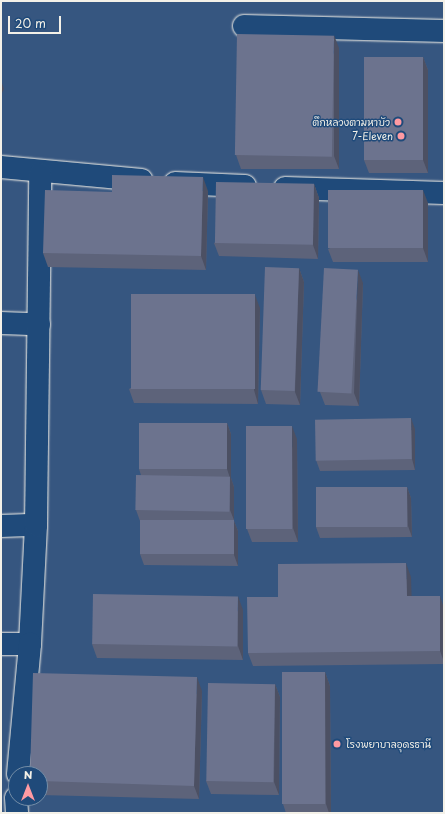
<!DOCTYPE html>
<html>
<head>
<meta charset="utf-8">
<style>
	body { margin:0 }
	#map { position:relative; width:445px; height:814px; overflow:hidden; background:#365680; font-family:"Playpen Sans","Playpen Sans Thai",sans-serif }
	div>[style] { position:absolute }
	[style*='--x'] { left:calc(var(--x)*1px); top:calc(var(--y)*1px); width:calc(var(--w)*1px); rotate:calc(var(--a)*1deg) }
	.roads { filter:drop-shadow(0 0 1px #f4f1e8) drop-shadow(0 0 1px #f4f1e8) }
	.minor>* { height:22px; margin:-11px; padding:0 11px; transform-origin:11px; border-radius:11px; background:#1f4a7a }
	.wall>* { inset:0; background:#5d637a }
	.shaded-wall>* { inset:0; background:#4c5063 }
	.building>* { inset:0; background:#6c738e; transform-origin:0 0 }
	.dots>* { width:11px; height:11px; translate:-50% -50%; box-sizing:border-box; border:2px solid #1f4a7a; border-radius:50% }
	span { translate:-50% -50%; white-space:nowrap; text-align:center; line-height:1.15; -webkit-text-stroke:3px #1f4a7a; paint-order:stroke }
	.poi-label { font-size:10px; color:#f4f1e8 }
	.right { translate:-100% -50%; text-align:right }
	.left { translate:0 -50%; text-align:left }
	.frame { position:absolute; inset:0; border:2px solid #f4f1e8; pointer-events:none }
	.north { position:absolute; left:8px; top:766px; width:40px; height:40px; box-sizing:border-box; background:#1f4a7a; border:1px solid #748da6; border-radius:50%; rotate:0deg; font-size:11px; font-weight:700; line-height:16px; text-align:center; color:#f4f1e8 }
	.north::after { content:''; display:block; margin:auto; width:14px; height:18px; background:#ff9aa2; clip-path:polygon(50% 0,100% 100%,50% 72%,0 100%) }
	.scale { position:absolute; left:8px; top:16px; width:53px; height:18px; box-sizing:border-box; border:2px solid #f4f1e8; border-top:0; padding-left:5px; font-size:12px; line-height:14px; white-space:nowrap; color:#f4f1e8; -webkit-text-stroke:3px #1f4a7a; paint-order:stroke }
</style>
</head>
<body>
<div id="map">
	<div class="roads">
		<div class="minor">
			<i style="--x:244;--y:26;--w:200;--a:1.4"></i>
			<i style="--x:1;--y:167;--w:141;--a:5.3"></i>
			<i style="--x:175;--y:183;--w:70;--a:2.5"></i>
			<i style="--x:285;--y:188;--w:159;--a:1.8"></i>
			<i style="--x:1;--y:323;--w:38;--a:2"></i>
			<i style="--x:1;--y:526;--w:35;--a:-2"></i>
			<i style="--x:1;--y:644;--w:29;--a:0"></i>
			<i style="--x:30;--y:644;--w:119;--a:-87.1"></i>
			<i style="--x:36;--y:525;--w:351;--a:-89.3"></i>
			<i style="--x:18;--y:774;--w:131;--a:-84.7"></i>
			<i style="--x:16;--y:798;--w:15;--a:86"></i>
		</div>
	</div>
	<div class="wall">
		<i style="clip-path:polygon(339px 48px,339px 169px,241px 169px,236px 155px)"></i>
		<i style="clip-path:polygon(423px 57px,428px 70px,428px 173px,369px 173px,364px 160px)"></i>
		<i style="clip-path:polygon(314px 184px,319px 198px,318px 259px,219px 256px,214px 243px)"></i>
		<i style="clip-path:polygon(208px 191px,206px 270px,48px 267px,43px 253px,112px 192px)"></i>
		<i style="clip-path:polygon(428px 203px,428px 262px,333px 262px,328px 249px)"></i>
		<i style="clip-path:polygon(299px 268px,304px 282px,300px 405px,266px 404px,261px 390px)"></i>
		<i style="clip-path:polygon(363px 283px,359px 406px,325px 405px,320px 392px)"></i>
		<i style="clip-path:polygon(260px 308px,258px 404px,134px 403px,129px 389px)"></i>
		<i style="clip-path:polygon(227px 423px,231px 434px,231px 478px,234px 487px,234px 521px,238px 531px,238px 566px,144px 565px,140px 554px,140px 521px,136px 510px,141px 475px,139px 469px)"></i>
		<i style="clip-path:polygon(415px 429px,415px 470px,320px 471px,316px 460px)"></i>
		<i style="clip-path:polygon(297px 439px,298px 542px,252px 542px,247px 529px)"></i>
		<i style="clip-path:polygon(407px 487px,411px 498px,412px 537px,320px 538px,316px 527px)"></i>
		<i style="clip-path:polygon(411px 577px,411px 596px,444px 608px,444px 664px,253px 666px,248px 653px)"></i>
		<i style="clip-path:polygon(243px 610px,243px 660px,97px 658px,92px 644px)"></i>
		<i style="clip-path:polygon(325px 672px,330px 686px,331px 813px,286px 813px,283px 804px)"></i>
		<i style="clip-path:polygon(275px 684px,280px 697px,279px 795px,211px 794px,206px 781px)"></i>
		<i style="clip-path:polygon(202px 691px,199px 799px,40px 795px,40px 774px)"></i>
	</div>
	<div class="shaded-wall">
		<i style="clip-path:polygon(334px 35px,339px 48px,339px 169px,334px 156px)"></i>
		<i style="clip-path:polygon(423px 57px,428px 70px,428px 173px,423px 160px)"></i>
		<i style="clip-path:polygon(1px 80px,4px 89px,1px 95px)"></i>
		<i style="clip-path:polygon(203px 177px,208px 191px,206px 270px,201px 256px)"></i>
		<i style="clip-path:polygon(314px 184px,319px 198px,318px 259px,313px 245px)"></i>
		<i style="clip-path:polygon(423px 190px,428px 203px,428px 262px,423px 248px)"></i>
		<i style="clip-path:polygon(299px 268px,304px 282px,300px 405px,295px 392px)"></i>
		<i style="clip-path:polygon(358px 270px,363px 283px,359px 406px,354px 393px)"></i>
		<i style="clip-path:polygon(255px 295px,260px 308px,258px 404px,254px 390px)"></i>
		<i style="clip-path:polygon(411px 418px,415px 429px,415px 470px,412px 459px)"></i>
		<i style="clip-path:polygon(227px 423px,231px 434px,231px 478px,234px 487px,234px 521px,238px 531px,238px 566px,234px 555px,234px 520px,230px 510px,230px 478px,227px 469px)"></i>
		<i style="clip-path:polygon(292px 426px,297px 439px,298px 542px,293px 528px)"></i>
		<i style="clip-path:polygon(407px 487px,411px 498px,412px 537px,408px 526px)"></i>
		<i style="clip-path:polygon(406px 563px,411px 577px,412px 609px,407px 596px)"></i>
		<i style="clip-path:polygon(238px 596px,243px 610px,243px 660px,238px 646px)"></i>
		<i style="clip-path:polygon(440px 596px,444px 608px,444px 662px,440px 651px)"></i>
		<i style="clip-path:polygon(325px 672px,330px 686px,331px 813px,329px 813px,326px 804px)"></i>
		<i style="clip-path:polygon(197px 677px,202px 691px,199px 799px,194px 786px)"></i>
		<i style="clip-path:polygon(275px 684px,280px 697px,279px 795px,274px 782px)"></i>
	</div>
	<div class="building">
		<i style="left:237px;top:34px;width:97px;height:121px;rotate:1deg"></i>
		<i style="left:364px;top:57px;width:59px;height:103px"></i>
		<i style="clip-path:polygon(112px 175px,203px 177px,201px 256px,43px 253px,45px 190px,112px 192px)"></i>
		<i style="left:216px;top:182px;width:98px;height:61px;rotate:1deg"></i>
		<i style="left:423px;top:190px;width:58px;height:95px;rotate:90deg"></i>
		<i style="left:265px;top:267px;width:34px;height:123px;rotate:2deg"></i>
		<i style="left:324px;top:268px;width:34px;height:124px;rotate:3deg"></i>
		<i style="left:131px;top:294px;width:124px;height:95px"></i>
		<i style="left:411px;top:418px;width:41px;height:96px;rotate:89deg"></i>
		<i style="left:139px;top:423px;width:88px;height:46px"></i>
		<i style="left:246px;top:426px;width:46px;height:103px"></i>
		<i style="left:136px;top:475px;width:94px;height:35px;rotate:1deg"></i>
		<i style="left:316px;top:487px;width:91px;height:40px"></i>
		<i style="left:140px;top:520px;width:94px;height:34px"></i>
		<i style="clip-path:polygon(406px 563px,407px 596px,440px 596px,440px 651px,248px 653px,247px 597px,278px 597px,278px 564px)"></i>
		<i style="left:93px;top:594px;width:145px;height:50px;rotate:1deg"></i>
		<i style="left:325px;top:672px;width:132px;height:43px;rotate:90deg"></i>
		<i style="clip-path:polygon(33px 673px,197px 677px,194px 786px,40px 781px,40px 774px,30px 774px)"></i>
		<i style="left:208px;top:683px;width:67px;height:98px;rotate:1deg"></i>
	</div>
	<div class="dots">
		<i style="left:398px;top:122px;background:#ff9aa2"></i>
		<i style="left:401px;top:136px;background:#ff9aa2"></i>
		<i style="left:337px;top:744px;background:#ff9aa2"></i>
	</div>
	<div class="poi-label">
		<span class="right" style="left:390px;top:122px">ตึกหลวงตามหาบัว</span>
		<span class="right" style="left:393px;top:136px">7-Eleven</span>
		<span class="left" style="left:346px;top:744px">โรงพยาบาลอุดรธานี</span>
	</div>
	<div class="frame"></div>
	<div class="north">N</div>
	<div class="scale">20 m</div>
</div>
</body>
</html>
